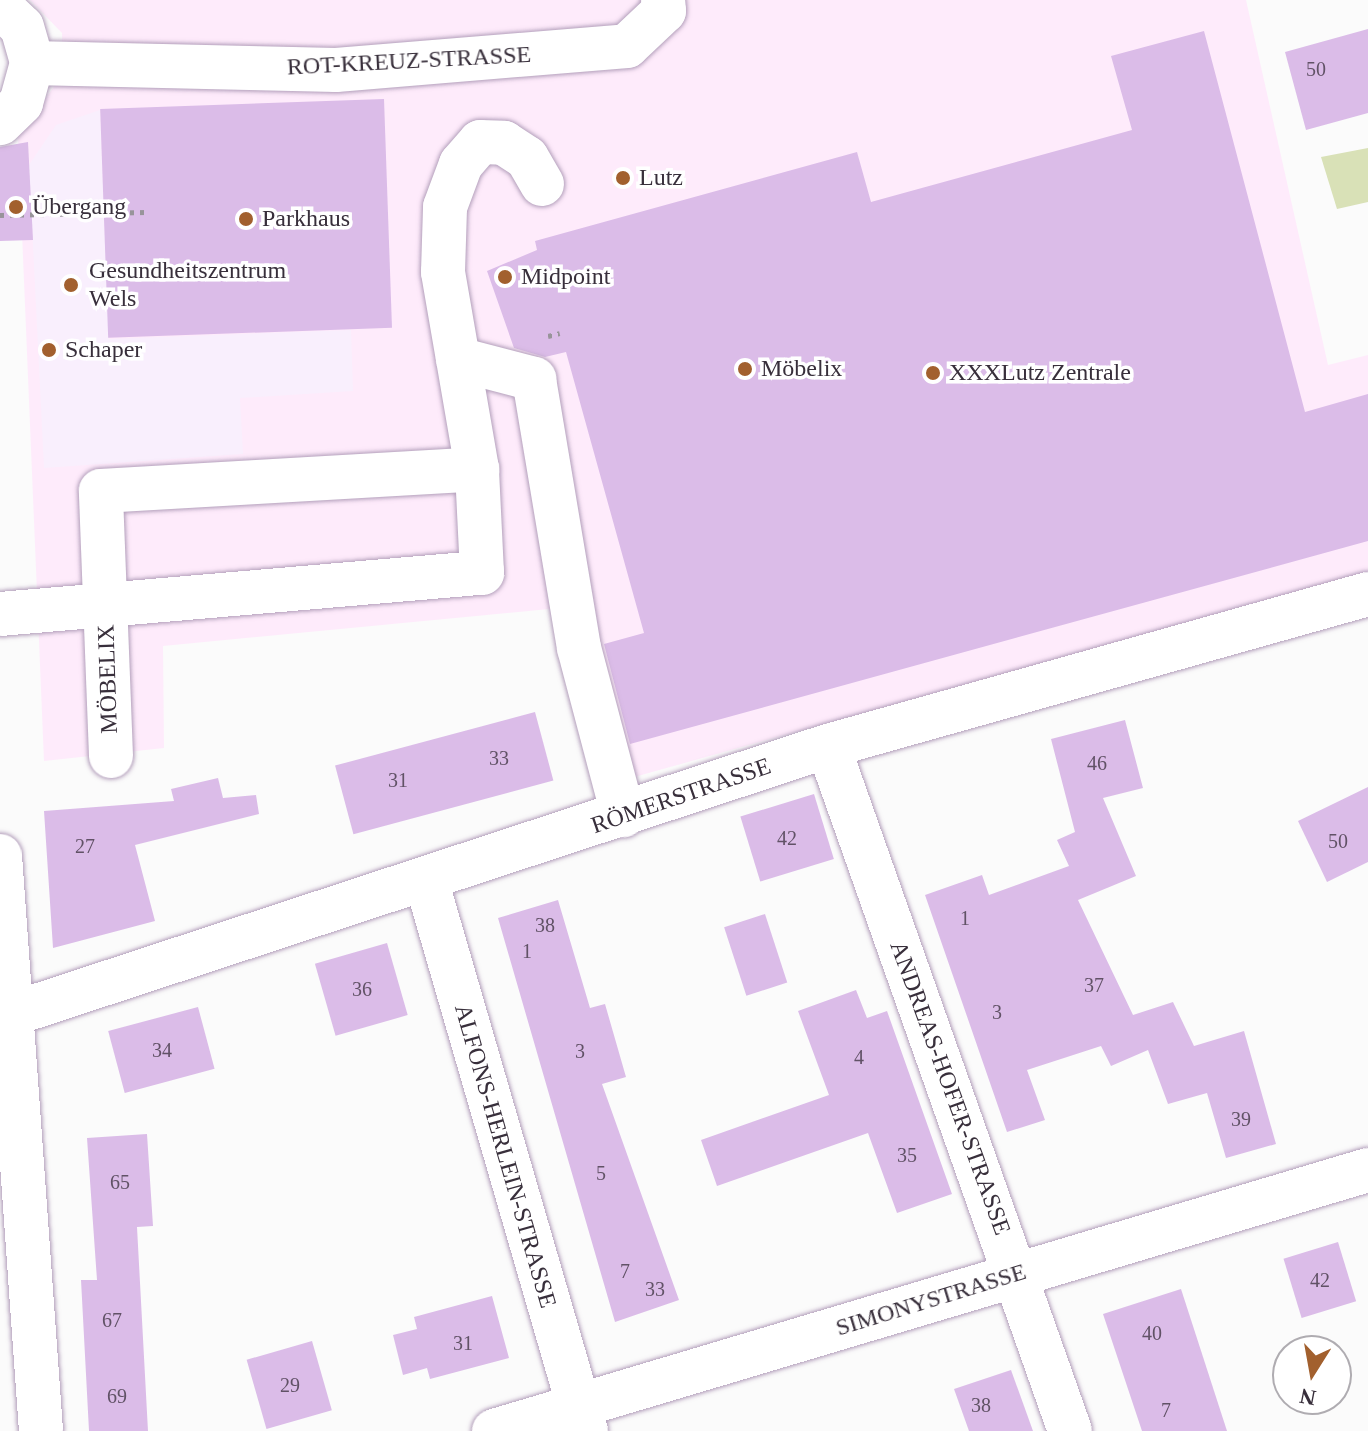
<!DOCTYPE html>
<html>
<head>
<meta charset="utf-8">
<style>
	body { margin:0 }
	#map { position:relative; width:1368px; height:1431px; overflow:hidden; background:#fbfbfb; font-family:"Times New Roman",serif }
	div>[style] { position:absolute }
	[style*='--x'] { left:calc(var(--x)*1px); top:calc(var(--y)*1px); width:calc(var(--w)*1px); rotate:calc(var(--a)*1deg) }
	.commercial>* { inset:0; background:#feebfb }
	.built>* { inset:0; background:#f9effd }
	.green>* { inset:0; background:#d9e1b7 }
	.building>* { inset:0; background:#dbbce8; transform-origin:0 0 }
	.path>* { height:5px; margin-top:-2.5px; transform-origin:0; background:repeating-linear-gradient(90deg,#98949a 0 4px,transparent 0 10px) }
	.roads { filter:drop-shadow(0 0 2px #b39fbb) drop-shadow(0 0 2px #b39fbb) }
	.minor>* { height:44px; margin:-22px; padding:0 22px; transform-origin:22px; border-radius:22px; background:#fff }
	.major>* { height:44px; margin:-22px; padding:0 22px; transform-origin:22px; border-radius:22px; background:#fff }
	.dots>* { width:22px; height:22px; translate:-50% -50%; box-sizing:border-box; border:4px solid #fff; border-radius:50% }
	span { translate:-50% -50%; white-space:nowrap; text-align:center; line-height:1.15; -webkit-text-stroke:7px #fff; paint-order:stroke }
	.number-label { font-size:20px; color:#615266 }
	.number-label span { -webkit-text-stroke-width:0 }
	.street-label { font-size:24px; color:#382f3b }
	.poi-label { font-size:24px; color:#382f3b }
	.left { translate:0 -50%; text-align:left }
	.north { position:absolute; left:1272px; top:1335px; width:80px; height:80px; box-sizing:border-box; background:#fff; border:2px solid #afacb1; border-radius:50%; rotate:191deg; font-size:22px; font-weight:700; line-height:32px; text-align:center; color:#382f3b }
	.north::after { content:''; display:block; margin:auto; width:28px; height:36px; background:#a2602e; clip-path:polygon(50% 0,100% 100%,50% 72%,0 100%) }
</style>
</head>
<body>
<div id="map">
	<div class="commercial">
		<i style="clip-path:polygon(30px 0,1246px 0,1328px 365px,1368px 355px,1368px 572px,595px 788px,549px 609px,163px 646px,164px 748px,44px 761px,18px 137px,63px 74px,62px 33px)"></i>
	</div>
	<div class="built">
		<i style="clip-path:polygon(100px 110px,109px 339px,351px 330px,353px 391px,240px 398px,243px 454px,44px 468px,29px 165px,56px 125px)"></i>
	</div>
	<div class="green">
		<i style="clip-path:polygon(1368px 148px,1368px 202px,1337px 209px,1321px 157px)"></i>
	</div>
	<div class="building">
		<i style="clip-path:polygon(1368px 29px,1368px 113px,1306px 130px,1285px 52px)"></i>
		<i style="clip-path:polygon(1204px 31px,1305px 412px,1368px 394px,1368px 541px,630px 744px,604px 644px,644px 633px,566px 352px,545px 357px,514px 348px,487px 271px,537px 250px,535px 241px,857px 152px,871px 202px,1132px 130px,1111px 56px)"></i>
		<i style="left:384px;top:99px;width:229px;height:284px;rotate:88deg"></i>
		<i style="clip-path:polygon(28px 142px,33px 240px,0 241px,0 147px)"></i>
		<i style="left:535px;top:712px;width:71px;height:207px;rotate:75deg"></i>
		<i style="clip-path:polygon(1125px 720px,1143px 788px,1103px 798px,1136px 876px,1078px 900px,1133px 1015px,1173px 1002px,1194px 1046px,1244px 1031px,1276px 1144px,1226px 1158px,1207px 1093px,1168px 1104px,1148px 1050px,1111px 1066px,1101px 1046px,1027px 1070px,1045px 1120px,1007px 1132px,925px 895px,982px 875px,989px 895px,1069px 866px,1057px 840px,1075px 832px,1051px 739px)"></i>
		<i style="clip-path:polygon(218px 778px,223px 798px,256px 795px,259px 814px,135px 845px,155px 921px,53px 948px,44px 811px,174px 801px,171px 789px)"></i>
		<i style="clip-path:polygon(1368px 787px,1368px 862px,1327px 882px,1298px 821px)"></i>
		<i style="left:814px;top:794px;width:68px;height:77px;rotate:73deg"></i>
		<i style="clip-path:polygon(558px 900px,590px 1008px,605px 1004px,626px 1077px,602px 1084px,679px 1300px,615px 1322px,498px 918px)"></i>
		<i style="left:765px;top:914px;width:72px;height:43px;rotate:72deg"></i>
		<i style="left:387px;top:943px;width:75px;height:75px;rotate:74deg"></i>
		<i style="clip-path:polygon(856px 990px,867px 1018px,887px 1011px,952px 1194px,897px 1213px,868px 1133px,717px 1186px,701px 1140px,829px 1095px,798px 1011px)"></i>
		<i style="left:198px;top:1007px;width:64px;height:93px;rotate:75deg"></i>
		<i style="clip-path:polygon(147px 1134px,153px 1226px,137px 1227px,148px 1431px,89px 1431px,81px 1280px,97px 1280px,87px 1138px)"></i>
		<i style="left:1338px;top:1242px;width:62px;height:57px;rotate:73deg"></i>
		<i style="clip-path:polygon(1181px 1289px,1227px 1431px,1142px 1431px,1103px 1314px)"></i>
		<i style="clip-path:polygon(492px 1296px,509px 1358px,430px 1379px,427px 1368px,403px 1375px,393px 1335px,417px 1329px,414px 1317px)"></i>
		<i style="left:312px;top:1341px;width:72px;height:68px;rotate:74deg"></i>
		<i style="clip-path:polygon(1011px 1370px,1033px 1431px,969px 1431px,954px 1389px)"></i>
	</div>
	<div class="path">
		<i style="--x:0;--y:215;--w:147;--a:-1.2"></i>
		<i style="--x:548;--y:336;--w:12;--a:-14"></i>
	</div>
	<div class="roads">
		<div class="minor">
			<i style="--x:32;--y:63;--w:304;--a:1.3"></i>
			<i style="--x:336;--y:70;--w:292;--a:-4.7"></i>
			<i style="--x:627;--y:46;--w:51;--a:-43.4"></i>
			<i style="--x:664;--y:11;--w:11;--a:-95"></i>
			<i style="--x:458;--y:359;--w:79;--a:14.7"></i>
			<i style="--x:534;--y:379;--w:273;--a:80.5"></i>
			<i style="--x:579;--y:648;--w:173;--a:75.2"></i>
			<i style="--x:0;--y:614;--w:484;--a:-4.9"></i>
			<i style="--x:482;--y:573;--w:104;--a:-92.8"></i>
			<i style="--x:477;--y:469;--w:200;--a:-99.8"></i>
			<i style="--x:443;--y:272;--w:65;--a:-88.2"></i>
			<i style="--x:445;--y:207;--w:46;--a:-69.6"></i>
			<i style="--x:461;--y:164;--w:29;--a:-49"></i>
			<i style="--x:480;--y:142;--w:24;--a:2"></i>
			<i style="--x:504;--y:143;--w:27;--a:33"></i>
			<i style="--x:527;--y:158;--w:30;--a:60"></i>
			<i style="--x:828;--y:746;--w:726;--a:70.54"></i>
			<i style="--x:111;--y:756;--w:265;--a:-92.2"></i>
			<i style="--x:101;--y:491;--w:377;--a:-3.3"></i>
			<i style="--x:426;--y:880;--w:574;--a:73.81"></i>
			<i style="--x:494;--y:1431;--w:912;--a:-16.63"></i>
		</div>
		<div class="major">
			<i style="--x:0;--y:6;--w:30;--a:44"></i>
			<i style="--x:22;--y:27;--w:37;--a:74"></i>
			<i style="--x:32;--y:63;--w:41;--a:105.4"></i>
			<i style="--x:21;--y:103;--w:29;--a:136"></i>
			<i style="--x:0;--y:856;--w:576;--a:85.92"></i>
			<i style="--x:0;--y:1018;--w:872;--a:-18.19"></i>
			<i style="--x:828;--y:746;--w:561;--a:-15.72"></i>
		</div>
	</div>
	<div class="dots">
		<i style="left:623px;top:178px;background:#a2602e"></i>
		<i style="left:16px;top:207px;background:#a2602e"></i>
		<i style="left:246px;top:219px;background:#a2602e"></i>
		<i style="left:505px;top:277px;background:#a2602e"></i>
		<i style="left:71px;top:285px;background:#a2602e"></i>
		<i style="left:49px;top:350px;background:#a2602e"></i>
		<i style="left:745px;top:369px;background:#a2602e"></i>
		<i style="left:933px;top:373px;background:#a2602e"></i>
	</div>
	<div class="number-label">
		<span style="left:1316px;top:69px">50</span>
		<span style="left:499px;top:758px">33</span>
		<span style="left:1097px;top:763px">46</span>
		<span style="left:398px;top:780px">31</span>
		<span style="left:787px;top:838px">42</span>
		<span style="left:1338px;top:841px">50</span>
		<span style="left:85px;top:846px">27</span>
		<span style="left:965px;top:918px">1</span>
		<span style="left:545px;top:925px">38</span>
		<span style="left:527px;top:951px">1</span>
		<span style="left:1094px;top:985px">37</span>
		<span style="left:362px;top:989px">36</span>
		<span style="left:997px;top:1012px">3</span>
		<span style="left:162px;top:1050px">34</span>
		<span style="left:580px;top:1051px">3</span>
		<span style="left:859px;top:1057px">4</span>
		<span style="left:1241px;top:1119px">39</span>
		<span style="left:907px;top:1155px">35</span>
		<span style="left:601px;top:1173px">5</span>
		<span style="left:120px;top:1182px">65</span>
		<span style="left:625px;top:1271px">7</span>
		<span style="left:1320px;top:1280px">42</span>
		<span style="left:655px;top:1289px">33</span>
		<span style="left:112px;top:1320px">67</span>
		<span style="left:1152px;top:1333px">40</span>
		<span style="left:463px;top:1343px">31</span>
		<span style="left:290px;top:1385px">29</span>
		<span style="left:117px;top:1396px">69</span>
		<span style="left:981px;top:1405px">38</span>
		<span style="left:1166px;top:1410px">7</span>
	</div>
	<div class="street-label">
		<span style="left:409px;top:61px;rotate:-3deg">ROT-KREUZ-STRASSE</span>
		<span style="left:108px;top:679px;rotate:-92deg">MÖBELIX</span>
		<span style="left:681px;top:796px;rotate:-19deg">RÖMERSTRASSE</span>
		<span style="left:950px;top:1088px;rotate:70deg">ANDREAS-HOFER-STRASSE</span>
		<span style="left:505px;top:1156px;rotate:74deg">ALFONS-HERLEIN-STRASSE</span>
		<span style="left:931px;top:1300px;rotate:-17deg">SIMONYSTRASSE</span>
	</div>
	<div class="poi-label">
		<span class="left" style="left:639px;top:178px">Lutz</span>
		<span class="left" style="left:32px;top:207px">Übergang</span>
		<span class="left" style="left:262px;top:219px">Parkhaus</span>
		<span class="left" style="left:89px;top:285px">Gesundheitszentrum<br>Wels</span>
		<span class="left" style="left:521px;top:277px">Midpoint</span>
		<span class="left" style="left:65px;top:350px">Schaper</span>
		<span class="left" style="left:761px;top:369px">Möbelix</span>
		<span class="left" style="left:949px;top:373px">XXXLutz Zentrale</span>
	</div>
	<div class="north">N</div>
</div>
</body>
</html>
